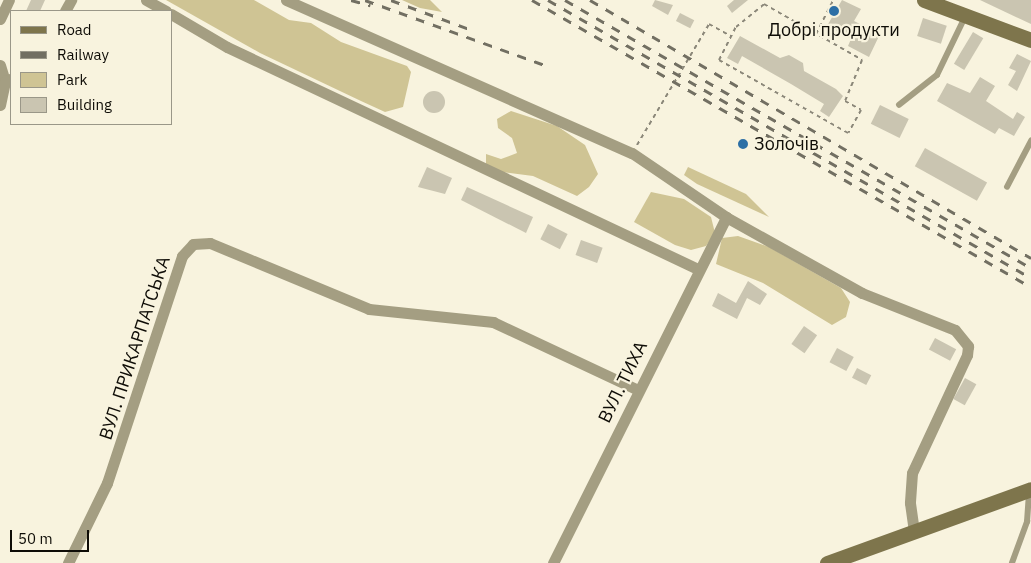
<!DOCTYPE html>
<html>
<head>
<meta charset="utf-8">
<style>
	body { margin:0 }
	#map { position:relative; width:1031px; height:563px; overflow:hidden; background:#f8f3de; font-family:"IBM Plex Sans",sans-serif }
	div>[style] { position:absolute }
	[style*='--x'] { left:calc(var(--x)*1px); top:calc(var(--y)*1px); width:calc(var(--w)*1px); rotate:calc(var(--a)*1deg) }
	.green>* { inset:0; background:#cfc494 }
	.building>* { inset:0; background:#cac5b1; transform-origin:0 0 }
	.round { border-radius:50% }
	.path>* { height:2px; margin-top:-1px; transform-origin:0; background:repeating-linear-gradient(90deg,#8b8779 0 4px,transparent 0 8px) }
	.lane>* { height:5.5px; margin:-2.75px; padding:0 2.75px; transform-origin:2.75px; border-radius:2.75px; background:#a49e82 }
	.street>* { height:11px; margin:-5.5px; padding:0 5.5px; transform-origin:5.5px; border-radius:5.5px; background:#a49e82 }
	.secondary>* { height:15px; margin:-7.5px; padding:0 7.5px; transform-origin:7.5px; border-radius:7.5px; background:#7e754c }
	.rail>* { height:3px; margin-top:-1.5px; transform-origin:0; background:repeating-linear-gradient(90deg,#726f62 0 9px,transparent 0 18px) }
	.dots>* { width:14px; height:14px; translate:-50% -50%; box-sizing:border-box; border:2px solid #f8f3de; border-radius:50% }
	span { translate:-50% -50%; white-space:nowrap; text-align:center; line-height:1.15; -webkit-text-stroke:4.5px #f8f3de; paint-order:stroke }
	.poi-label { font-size:18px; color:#0e0c06 }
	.left { translate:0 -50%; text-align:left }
	.street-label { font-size:18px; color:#0e0c06 }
	.legend { position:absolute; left:10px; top:10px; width:162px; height:115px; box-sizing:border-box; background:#f8f3de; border:1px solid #9a9788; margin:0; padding:6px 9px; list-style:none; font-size:15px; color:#0e0c06 }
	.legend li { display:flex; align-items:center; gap:10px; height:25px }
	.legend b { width:25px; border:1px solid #9a9788 }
	.scale { position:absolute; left:10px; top:530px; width:79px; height:22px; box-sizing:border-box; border:2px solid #0e0c06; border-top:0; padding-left:6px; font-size:15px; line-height:18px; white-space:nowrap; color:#0e0c06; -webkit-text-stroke:4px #f8f3de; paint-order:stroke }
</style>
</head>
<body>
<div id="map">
	<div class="green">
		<i style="clip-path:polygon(166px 0,254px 0,289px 20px,311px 23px,341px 42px,407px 66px,411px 72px,403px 107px,385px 112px,361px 101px,260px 53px)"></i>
		<i style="clip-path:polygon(402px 0,430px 0,442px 12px,420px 8px)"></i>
		<i style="clip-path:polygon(511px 111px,557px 126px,585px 145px,598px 174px,589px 187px,577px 196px,533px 176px,486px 170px,486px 154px,501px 159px,517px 153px,512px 138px,498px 128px,497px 119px)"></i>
		<i style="clip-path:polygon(688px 167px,746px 194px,769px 217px,697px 184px,684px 175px)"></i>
		<i style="clip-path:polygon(651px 192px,684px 199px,711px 217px,715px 233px,706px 246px,691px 250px,675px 245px,634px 222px)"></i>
		<i style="clip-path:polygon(738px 236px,769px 247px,841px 288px,850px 302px,846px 317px,832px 325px,763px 283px,716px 264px,722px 238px)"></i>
	</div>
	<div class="building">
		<i style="clip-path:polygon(31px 0,45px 0,40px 11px,26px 11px)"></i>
		<i style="clip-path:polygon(655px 0,673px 5px,668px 15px,652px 6px)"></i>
		<i style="clip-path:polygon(734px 0,748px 0,732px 13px,727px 6px)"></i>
		<i style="clip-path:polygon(842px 0,861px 9px,854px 21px,880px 34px,869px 57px,848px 46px,851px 39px,827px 26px)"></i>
		<i style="clip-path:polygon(980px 0,1031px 0,1031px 24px)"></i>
		<i style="left:680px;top:13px;width:16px;height:9px;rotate:27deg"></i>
		<i style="left:923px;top:18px;width:25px;height:19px;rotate:18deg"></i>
		<i style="left:973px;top:32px;width:12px;height:37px;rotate:31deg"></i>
		<i style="clip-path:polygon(740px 36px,780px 58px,789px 55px,803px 63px,804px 71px,836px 89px,843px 96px,829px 117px,820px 111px,824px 104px,791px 84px,742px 56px,738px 64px,727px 58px)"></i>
		<i style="clip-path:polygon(1017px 54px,1031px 61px,1017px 91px,1008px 85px,1016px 71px,1009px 68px)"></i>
		<i style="clip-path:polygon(980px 77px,995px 86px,986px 101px,1013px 119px,1017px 112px,1025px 117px,1014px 136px,999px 128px,995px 134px,937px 101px,947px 83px,970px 93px)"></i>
		<i class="round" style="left:423px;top:91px;width:22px;height:22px"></i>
		<i style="left:880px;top:105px;width:32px;height:21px;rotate:26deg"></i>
		<i style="left:925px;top:148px;width:71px;height:21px;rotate:29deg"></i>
		<i style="clip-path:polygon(427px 167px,452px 178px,445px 194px,418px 187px)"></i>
		<i style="clip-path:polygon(467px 187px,533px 217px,526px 233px,461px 200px)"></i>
		<i style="left:548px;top:224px;width:22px;height:17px;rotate:27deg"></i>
		<i style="left:581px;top:240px;width:23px;height:16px;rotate:20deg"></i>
		<i style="clip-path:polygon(748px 281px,767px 294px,760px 305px,747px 298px,737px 319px,712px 306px,718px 293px,736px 303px)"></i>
		<i style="left:804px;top:326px;width:16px;height:22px;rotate:35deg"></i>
		<i style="left:935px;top:338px;width:24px;height:13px;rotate:28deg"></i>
		<i style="left:837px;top:348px;width:19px;height:16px;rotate:28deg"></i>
		<i style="left:857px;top:368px;width:16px;height:11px;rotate:27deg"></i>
		<i style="left:965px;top:378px;width:13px;height:24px;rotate:29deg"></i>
	</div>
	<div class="path">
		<i style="--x:764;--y:4;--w:113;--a:29.7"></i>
		<i style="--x:862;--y:60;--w:44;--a:112.5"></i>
		<i style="--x:845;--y:101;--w:18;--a:29"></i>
		<i style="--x:861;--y:110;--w:26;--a:119"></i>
		<i style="--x:848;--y:133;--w:148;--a:-150.5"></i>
		<i style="--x:719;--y:60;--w:37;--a:-63"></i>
		<i style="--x:736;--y:27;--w:36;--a:-39"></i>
		<i style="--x:816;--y:34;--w:38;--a:-63"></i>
		<i style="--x:637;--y:145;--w:141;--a:-59.2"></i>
		<i style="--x:709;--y:24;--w:25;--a:29"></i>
	</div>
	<div class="lane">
		<i style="--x:899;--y:105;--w:48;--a:-38.3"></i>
		<i style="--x:937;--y:75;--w:64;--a:-64.2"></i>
		<i style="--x:1007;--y:187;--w:52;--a:-62.4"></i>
		<i style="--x:1012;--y:563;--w:44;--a:-69.9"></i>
		<i style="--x:1027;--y:522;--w:32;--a:-86"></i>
	</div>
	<div class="street">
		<i style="--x:146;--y:0;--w:23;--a:29"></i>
		<i style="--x:286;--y:0;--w:378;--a:23.9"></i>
		<i style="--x:632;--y:153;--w:114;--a:34.2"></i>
		<i style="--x:726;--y:217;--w:156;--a:29.2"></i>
		<i style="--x:862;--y:293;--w:100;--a:21.7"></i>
		<i style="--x:955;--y:330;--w:21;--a:51"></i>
		<i style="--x:968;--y:346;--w:9;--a:96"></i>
		<i style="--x:967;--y:355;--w:130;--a:115"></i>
		<i style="--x:912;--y:473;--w:30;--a:94"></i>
		<i style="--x:910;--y:503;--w:27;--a:82"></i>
		<i style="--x:65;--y:11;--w:13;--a:-61"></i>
		<i style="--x:171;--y:14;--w:65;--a:30.5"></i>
		<i style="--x:227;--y:47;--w:521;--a:25.24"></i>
		<i style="--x:0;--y:19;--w:21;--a:-65"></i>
		<i style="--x:0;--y:65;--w:17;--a:73"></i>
		<i style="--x:5;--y:81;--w:5;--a:-22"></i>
		<i style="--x:0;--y:105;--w:25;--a:-78"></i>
		<i style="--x:68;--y:563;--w:89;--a:-64"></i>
		<i style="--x:107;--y:483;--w:239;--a:-71.7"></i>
		<i style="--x:182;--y:256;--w:16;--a:-47"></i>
		<i style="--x:193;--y:244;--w:17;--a:-3"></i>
		<i style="--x:210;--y:243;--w:172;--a:22.5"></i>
		<i style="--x:369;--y:309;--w:125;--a:6"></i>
		<i style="--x:493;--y:322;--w:160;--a:25.1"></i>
		<i style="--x:553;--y:563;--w:387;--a:-63.4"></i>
	</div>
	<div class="secondary">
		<i style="--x:924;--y:0;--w:114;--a:20.5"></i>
		<i style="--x:827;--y:563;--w:217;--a:-19.9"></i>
	</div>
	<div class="rail">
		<i style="--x:351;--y:0;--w:20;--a:15"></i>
		<i style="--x:365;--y:0;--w:194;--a:19.9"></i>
		<i style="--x:391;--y:0;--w:86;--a:20.3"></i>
		<i style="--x:532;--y:0;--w:576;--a:29.91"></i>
		<i style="--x:548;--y:0;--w:557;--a:29.92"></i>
		<i style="--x:565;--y:0;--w:538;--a:29.9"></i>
		<i style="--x:590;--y:0;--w:511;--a:30.33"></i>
	</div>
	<div class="dots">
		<i style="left:834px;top:11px;background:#2d6fa5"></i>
		<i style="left:743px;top:144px;background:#2d6fa5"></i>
	</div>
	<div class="poi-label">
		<span style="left:834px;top:30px">Добрі продукти</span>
		<span class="left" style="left:754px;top:144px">Золочів</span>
	</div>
	<div class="street-label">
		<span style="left:135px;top:348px;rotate:-72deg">ВУЛ. ПРИКАРПАТСЬКА</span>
		<span style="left:623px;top:382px;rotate:-64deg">ВУЛ. ТИХА</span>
	</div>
	<ul class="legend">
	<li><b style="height:6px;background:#7e754c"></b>Road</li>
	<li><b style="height:6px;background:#726f62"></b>Railway</li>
	<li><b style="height:14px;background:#cfc494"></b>Park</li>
	<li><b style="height:14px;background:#cac5b1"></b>Building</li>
	</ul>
	<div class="scale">50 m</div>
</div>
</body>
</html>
